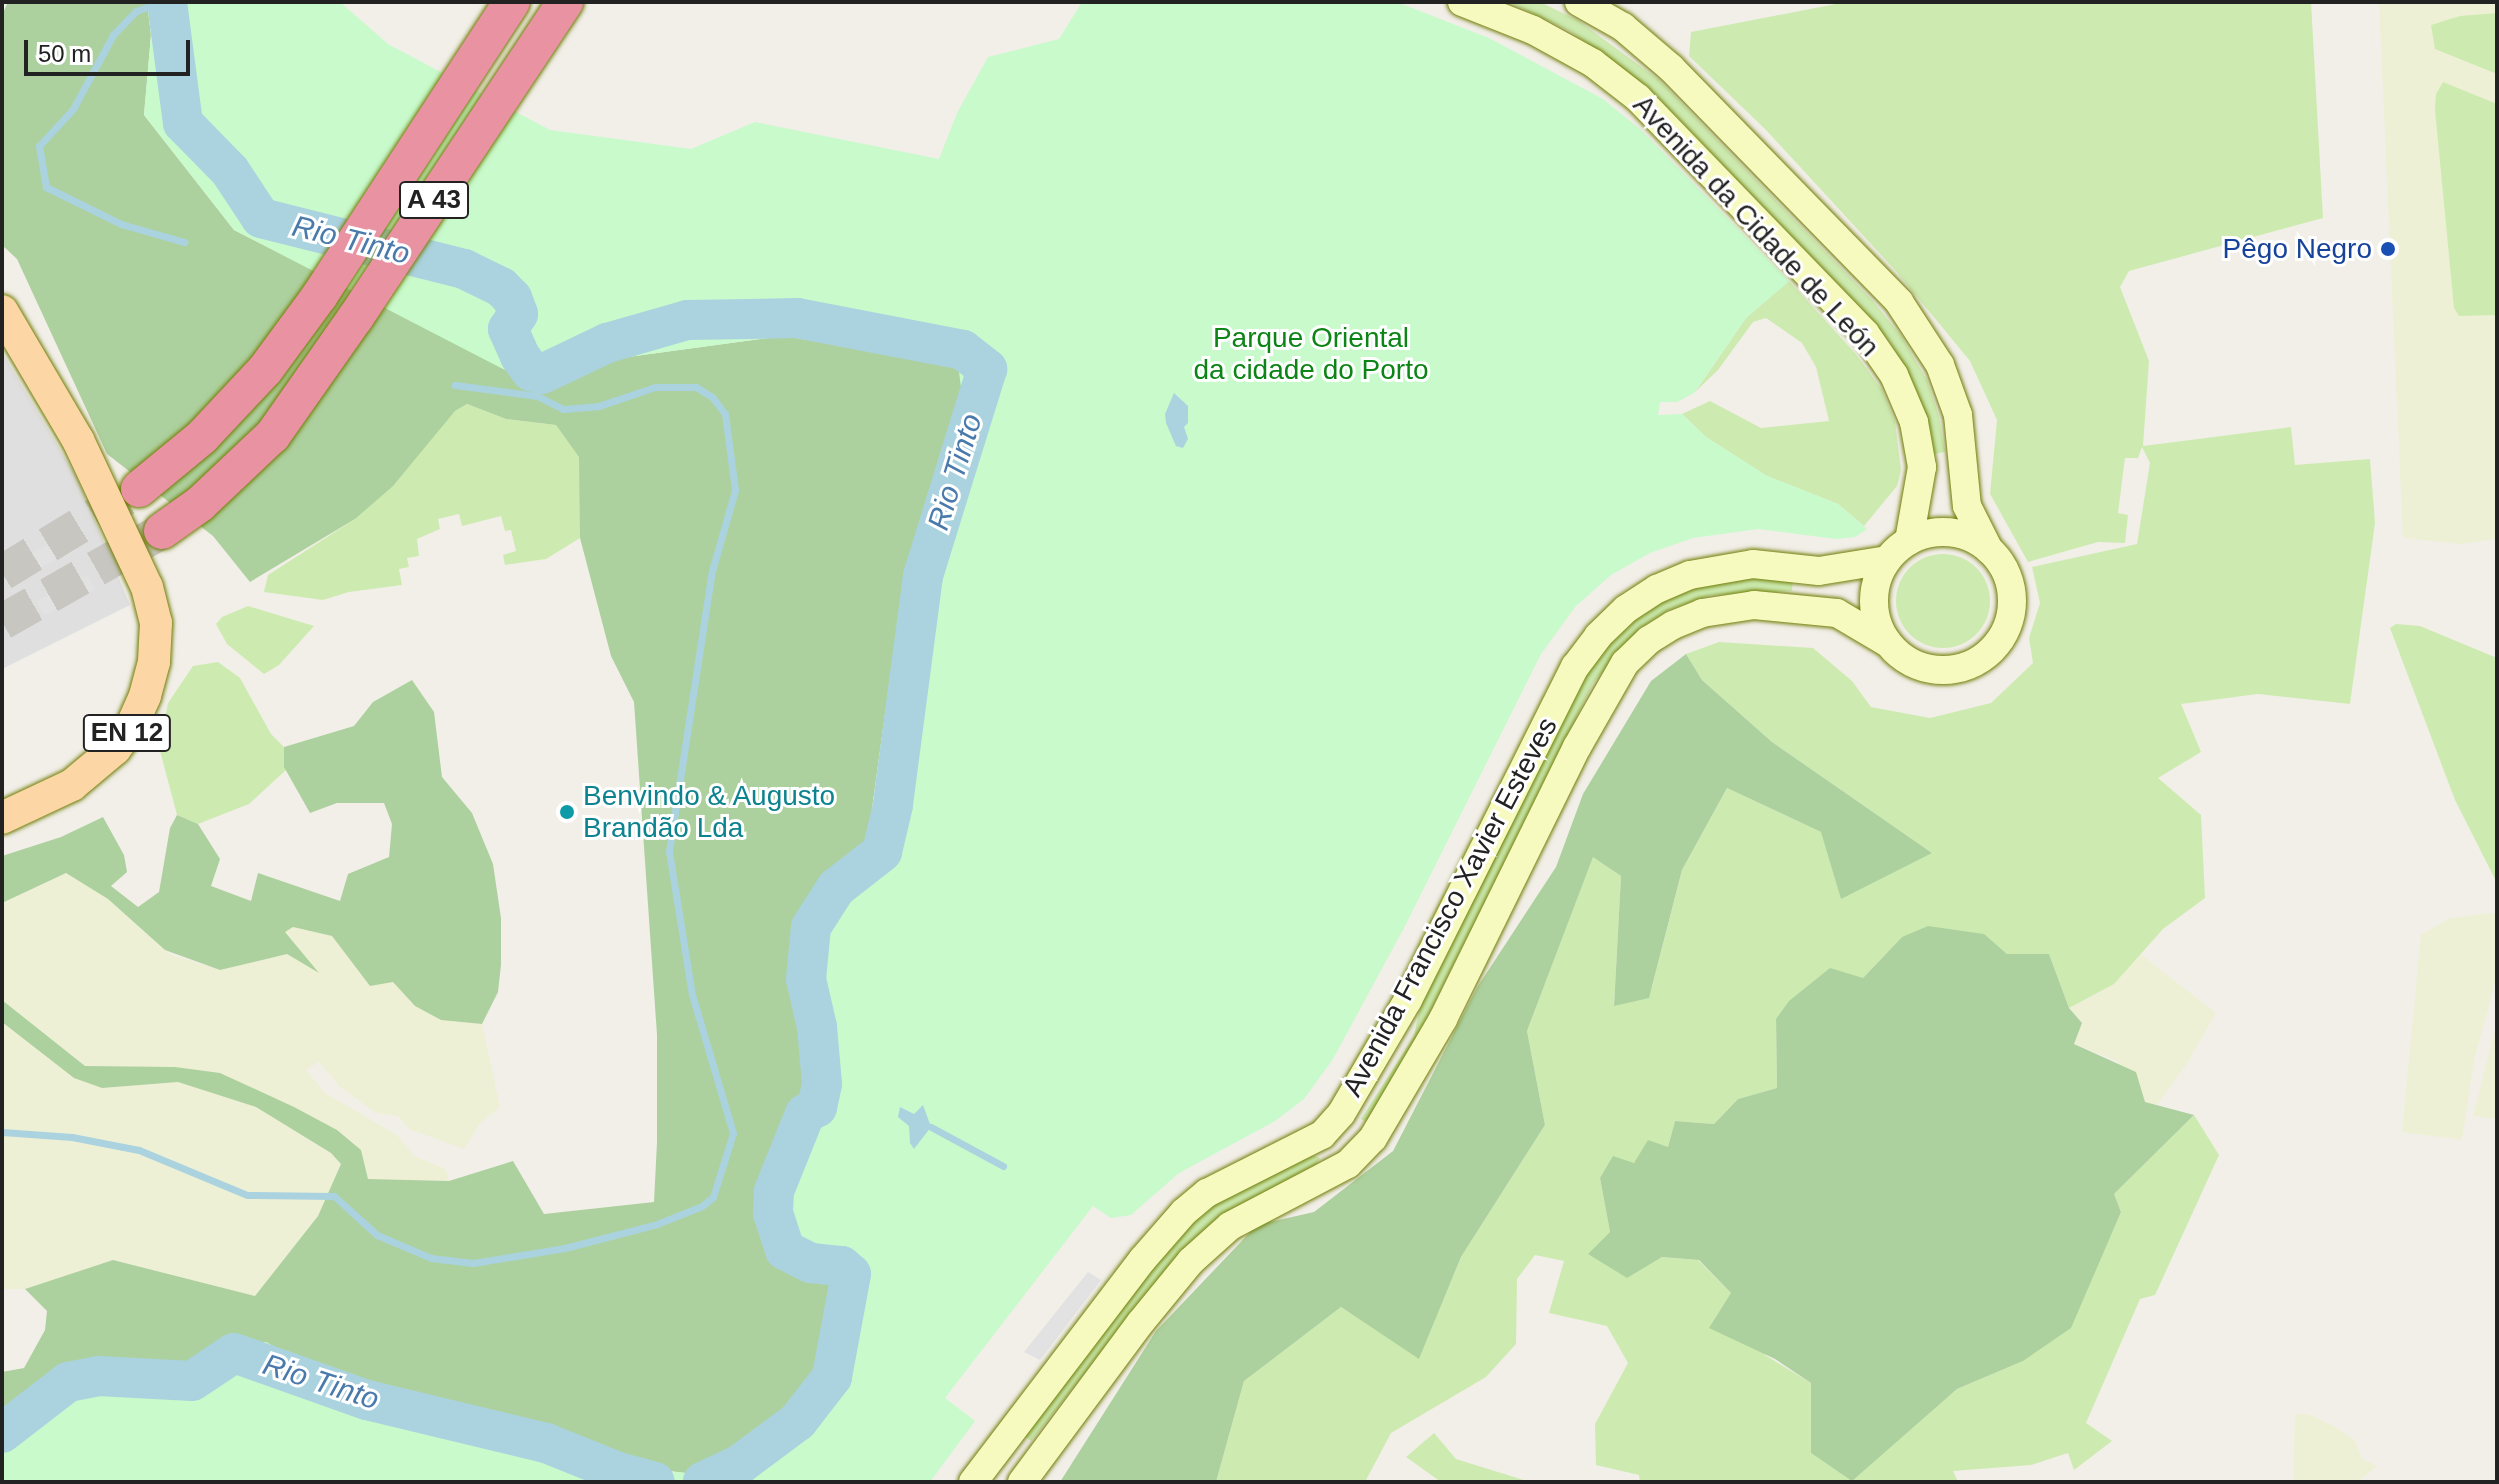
<!DOCTYPE html>
<html>
<head>
<meta charset="utf-8">
<style>
	body { margin:0 }
	#map { position:relative; width:2499px; height:1484px; overflow:hidden; background:#f2efe9; font-family:Helvetica,sans-serif }
	div>[style] { position:absolute }
	[style*='--x'] { left:calc(var(--x)*1px); top:calc(var(--y)*1px); width:calc(var(--w)*1px); rotate:calc(var(--a)*1deg) }
	.residential>* { inset:0; background:#e0dfdf }
	.farmland>* { inset:0; background:#eef0d5 }
	.grass>* { inset:0; background:#cdebb0 }
	.round { border-radius:50% }
	.forest>* { inset:0; background:#add19e }
	.park>* { inset:0; background:#c8facc }
	.parking>* { inset:0; background:#e2e2e2; transform-origin:0 0 }
	.water>* { inset:0; background:#aad3df }
	.stream>* { height:7px; margin:-3.5px; padding:0 3.5px; transform-origin:3.5px; border-radius:3.5px; background:#aad3df }
	.river>* { height:40px; margin:-20px; padding:0 20px; transform-origin:20px; border-radius:20px; background:#aad3df }
	.highway-tunnel>* { height:36px; margin-top:-18px; transform-origin:0; background:repeating-linear-gradient(90deg,#c8c6c1 0 36px,transparent 0 54px) }
	.roads { filter:drop-shadow(0 0 2px #707d05) drop-shadow(0 0 2px #707d05) }
	.secondary>* { height:28px; margin:-14px; padding:0 14px; transform-origin:14px; border-radius:14px; background:#f7fabf }
	.secondary>.ring { margin:-14px; padding:0; box-sizing:content-box; background:none; border:28px solid #f7fabf; border-radius:50% }
	.primary>* { height:32px; margin:-16px; padding:0 16px; transform-origin:16px; border-radius:16px; background:#fcd6a4 }
	.highway>* { height:36px; margin:-18px; padding:0 18px; transform-origin:18px; border-radius:18px; background:#e892a2 }
	.dots>* { width:22px; height:22px; translate:-50% -50%; box-sizing:border-box; border:4px solid #fff; border-radius:50% }
	span { translate:-50% -50%; white-space:nowrap; text-align:center; line-height:1.15; -webkit-text-stroke:6px #fff; paint-order:stroke }
	.shield-label span { padding:2px 6px; background:#fff; border:2px solid; border-radius:6px; -webkit-text-stroke-width:0 }
	.shield-label { font-size:26px; color:#222; font-weight:700 }
	.street-label { font-size:28px; color:#222 }
	.transit-label { font-size:28px; color:#164399 }
	.right { translate:-100% -50%; text-align:right }
	.park-label { font-size:28px; color:#0c8416 }
	.culture-label { font-size:28px; color:#0d838f }
	.left { translate:0 -50%; text-align:left }
	.water-label { font-size:30px; color:#4a7aab; font-style:italic }
	.frame { position:absolute; inset:0; border:4px solid #222; pointer-events:none }
	.scale { position:absolute; left:24px; top:40px; width:166px; height:36px; box-sizing:border-box; border:4px solid #222; border-top:0; padding-left:10px; font-size:24px; line-height:28px; white-space:nowrap; color:#222; -webkit-text-stroke:6px #fff; paint-order:stroke }
</style>
</head>
<body>
<div id="map">
	<div class="residential">
		<i style="clip-path:polygon(2px 352px,77px 478px,130px 605px,2px 669px)"></i>
	</div>
	<div class="farmland">
		<i style="clip-path:polygon(2379px 2px,2497px 2px,2497px 539px,2461px 544px,2403px 538px)"></i>
		<i style="clip-path:polygon(66px 873px,108px 899px,171px 955px,220px 970px,287px 954px,316px 971px,285px 932px,293px 927px,333px 936px,370px 986px,393px 982px,415px 1006px,440px 1020px,482px 1024px,500px 1107px,480px 1123px,464px 1149px,409px 1129px,398px 1116px,376px 1113px,340px 1087px,319px 1062px,306px 1070px,325px 1093px,397px 1135px,414px 1156px,446px 1169px,449px 1181px,367px 1179px,337px 1130px,220px 1073px,85px 1066px,2px 1000px,2px 903px)"></i>
		<i style="clip-path:polygon(2492px 913px,2497px 916px,2497px 976px,2474px 1060px,2462px 1140px,2402px 1132px,2421px 935px,2450px 918px)"></i>
		<i style="clip-path:polygon(2139px 953px,2216px 1013px,2188px 1062px,2157px 1105px,2145px 1102px,2117px 1061px,2074px 1044px,2069px 1008px,2114px 984px)"></i>
		<i style="clip-path:polygon(2px 1022px,75px 1078px,102px 1088px,178px 1082px,257px 1107px,331px 1153px,341px 1164px,318px 1216px,255px 1296px,113px 1260px,25px 1289px,2px 1289px)"></i>
		<i style="clip-path:polygon(2497px 1022px,2497px 1119px,2473px 1116px)"></i>
		<i style="clip-path:polygon(2295px 1414px,2308px 1414px,2333px 1426px,2355px 1440px,2361px 1458px,2377px 1466px,2358px 1482px,2293px 1482px)"></i>
	</div>
	<div class="grass">
		<i style="clip-path:polygon(1509px 2px,1540px 2px,1579px 21px,1659px 80px,1873px 301px,1901px 336px,1927px 380px,1939px 416px,1945px 452px,1934px 454px,1915px 388px,1890px 342px,1863px 310px,1651px 90px,1570px 31px)"></i>
		<i style="clip-path:polygon(1846px 2px,2311px 2px,2323px 218px,2129px 271px,2120px 287px,2149px 361px,2143px 446px,2291px 427px,2295px 465px,2370px 459px,2375px 523px,2350px 704px,2258px 694px,2181px 704px,2201px 752px,2158px 778px,2201px 815px,2205px 898px,2163px 929px,2114px 984px,2069px 1008px,2049px 954px,2007px 954px,1983px 934px,1902px 937px,1863px 978px,1776px 1019px,1777px 1088px,1738px 1099px,1714px 1124px,1675px 1121px,1668px 1147px,1600px 1178px,1610px 1232px,1627px 1277px,1662px 1257px,1698px 1260px,1731px 1293px,1765px 1355px,1811px 1383px,1811px 1453px,1852px 1480px,1957px 1389px,2023px 1361px,2103px 1252px,2121px 1212px,2114px 1194px,2194px 1115px,2219px 1155px,2155px 1295px,2140px 1299px,2086px 1423px,2112px 1441px,2074px 1470px,2068px 1453px,2031px 1465px,1953px 1471px,1958px 1482px,1640px 1482px,1639px 1475px,1596px 1465px,1595px 1424px,1628px 1363px,1607px 1326px,1549px 1313px,1564px 1261px,1535px 1255px,1517px 1279px,1516px 1344px,1486px 1377px,1391px 1433px,1365px 1482px,1216px 1482px,1244px 1381px,1341px 1307px,1419px 1358px,1461px 1257px,1545px 1125px,1527px 1031px,1593px 856px,1621px 876px,1614px 1005px,1652px 987px,1682px 870px,1727px 788px,1821px 832px,1932px 853px,1772px 742px,1702px 680px,1686px 654px,1719px 642px,1813px 648px,1852px 681px,1871px 707px,1930px 718px,1991px 703px,2033px 663px,2029px 638px,2040px 603px,2032px 567px,2137px 544px,2150px 463px,2142px 447px,2138px 458px,2125px 458px,2118px 513px,2128px 515px,2125px 543px,2098px 542px,2028px 562px,1990px 494px,1997px 420px,1970px 361px,1895px 270px,1766px 130px,1689px 56px,1691px 32px)"></i>
		<i style="clip-path:polygon(2497px 13px,2497px 74px,2435px 49px,2431px 25px,2460px 16px)"></i>
		<i style="clip-path:polygon(2443px 82px,2497px 104px,2497px 315px,2459px 316px,2454px 308px,2435px 110px,2436px 94px)"></i>
		<i style="clip-path:polygon(1789px 281px,1855px 353px,1882px 390px,1895px 422px,1901px 470px,1897px 486px,1864px 526px,1838px 504px,1767px 476px,1706px 437px,1682px 414px,1710px 401px,1761px 428px,1829px 421px,1816px 367px,1802px 343px,1766px 318px,1753px 322px,1718px 370px,1695px 392px,1746px 318px)"></i>
		<i style="clip-path:polygon(467px 404px,506px 419px,556px 425px,580px 457px,580px 538px,546px 559px,505px 565px,503px 555px,516px 551px,511px 530px,505px 531px,501px 516px,462px 526px,459px 514px,438px 519px,440px 529px,417px 539px,419px 556px,407px 558px,409px 567px,399px 569px,402px 585px,349px 592px,323px 600px,264px 592px,268px 575px,355px 519px,455px 411px)"></i>
		<i class="round" style="left:1896px;top:554px;width:94px;height:94px"></i>
		<i style="clip-path:polygon(1748px 575px,1793px 578px,1792px 591px,1711px 595px,1671px 609px,1640px 628px,1593px 683px,1417px 1038px,1366px 1122px,1361px 1119px,1414px 1036px,1423px 992px,1582px 675px,1628px 621px,1669px 595px,1706px 582px)"></i>
		<i style="clip-path:polygon(248px 606px,314px 626px,279px 665px,264px 674px,227px 644px,216px 624px,222px 617px)"></i>
		<i style="clip-path:polygon(2396px 624px,2420px 626px,2497px 658px,2497px 883px,2455px 800px,2390px 628px)"></i>
		<i style="clip-path:polygon(218px 662px,240px 678px,271px 734px,284px 747px,286px 770px,249px 804px,198px 824px,177px 815px,159px 747px,168px 703px,193px 666px)"></i>
		<i style="clip-path:polygon(1309px 1154px,1320px 1158px,1314px 1168px,1230px 1210px,1184px 1248px,1031px 1441px,1021px 1433px,1165px 1248px,1218px 1199px)"></i>
		<i style="clip-path:polygon(1434px 1433px,1456px 1459px,1530px 1482px,1441px 1482px,1406px 1457px)"></i>
	</div>
	<div class="forest">
		<i style="clip-path:polygon(8px 2px,147px 2px,151px 35px,144px 115px,234px 230px,546px 388px,613px 359px,783px 336px,959px 364px,962px 395px,899px 613px,872px 809px,871px 845px,799px 970px,809px 1015px,810px 1102px,788px 1128px,769px 1192px,811px 1274px,834px 1278px,834px 1297px,823px 1330px,816px 1381px,755px 1443px,717px 1465px,686px 1473px,635px 1467px,576px 1443px,325px 1376px,266px 1342px,235px 1343px,191px 1371px,99px 1367px,31px 1400px,2px 1422px,2px 1372px,24px 1368px,45px 1330px,47px 1311px,25px 1289px,113px 1260px,255px 1296px,318px 1216px,341px 1164px,331px 1153px,256px 1107px,178px 1082px,102px 1088px,74px 1078px,2px 1022px,2px 1000px,85px 1066px,175px 1067px,220px 1073px,294px 1107px,337px 1130px,361px 1150px,368px 1179px,449px 1181px,513px 1161px,544px 1214px,654px 1202px,657px 1142px,657px 1035px,634px 702px,611px 656px,580px 538px,579px 457px,556px 425px,506px 419px,467px 404px,455px 411px,393px 486px,355px 519px,250px 582px,213px 536px,107px 454px,17px 259px,2px 245px,2px 15px)"></i>
		<i style="clip-path:polygon(1686px 654px,1702px 680px,1772px 742px,1932px 853px,1841px 899px,1821px 832px,1727px 788px,1682px 870px,1649px 998px,1614px 1006px,1621px 876px,1593px 857px,1527px 1031px,1545px 1125px,1461px 1257px,1419px 1359px,1341px 1307px,1244px 1381px,1216px 1482px,1060px 1482px,1156px 1331px,1257px 1225px,1314px 1212px,1393px 1151px,1478px 986px,1556px 867px,1583px 794px,1651px 681px)"></i>
		<i style="clip-path:polygon(412px 680px,434px 712px,442px 777px,472px 813px,493px 864px,501px 918px,501px 965px,498px 992px,482px 1024px,441px 1020px,415px 1006px,393px 982px,370px 986px,332px 936px,293px 927px,285px 932px,319px 973px,287px 954px,220px 970px,165px 950px,108px 899px,66px 873px,2px 903px,2px 856px,61px 837px,103px 817px,124px 855px,127px 872px,111px 886px,138px 907px,159px 892px,170px 828px,177px 815px,198px 824px,220px 859px,211px 886px,251px 901px,258px 873px,340px 901px,348px 874px,389px 857px,392px 824px,384px 803px,337px 803px,310px 813px,284px 767px,284px 747px,354px 726px,373px 702px)"></i>
		<i style="clip-path:polygon(1928px 926px,1984px 934px,2007px 954px,2049px 954px,2069px 1008px,2082px 1023px,2074px 1044px,2136px 1072px,2145px 1102px,2194px 1115px,2114px 1194px,2121px 1212px,2071px 1328px,2023px 1361px,1957px 1389px,1852px 1481px,1811px 1453px,1811px 1383px,1775px 1359px,1709px 1328px,1731px 1293px,1699px 1260px,1662px 1257px,1627px 1278px,1588px 1254px,1610px 1232px,1600px 1178px,1613px 1156px,1634px 1163px,1648px 1140px,1668px 1147px,1675px 1121px,1714px 1124px,1738px 1099px,1777px 1088px,1776px 1019px,1789px 1001px,1830px 968px,1863px 978px,1902px 937px)"></i>
	</div>
	<div class="park">
		<i style="clip-path:polygon(147px 2px,340px 2px,388px 44px,550px 130px,691px 149px,755px 122px,939px 159px,957px 113px,988px 57px,1059px 39px,1082px 2px,1397px 2px,1489px 38px,1603px 99px,1640px 129px,1789px 281px,1746px 318px,1694px 393px,1677px 402px,1660px 402px,1658px 415px,1682px 414px,1706px 437px,1767px 476px,1838px 504px,1867px 529px,1855px 537px,1836px 539px,1758px 529px,1693px 538px,1650px 553px,1611px 575px,1576px 606px,1541px 654px,1405px 926px,1333px 1059px,1304px 1099px,1275px 1121px,1179px 1173px,1131px 1215px,1111px 1218px,1093px 1206px,945px 1398px,975px 1421px,930px 1482px,2px 1482px,2px 1422px,60px 1379px,94px 1367px,191px 1371px,235px 1343px,266px 1342px,325px 1376px,367px 1389px,399px 1394px,510px 1424px,576px 1443px,635px 1467px,685px 1473px,717px 1465px,755px 1443px,816px 1381px,823px 1330px,834px 1297px,833px 1278px,811px 1274px,782px 1260px,767px 1220px,769px 1192px,788px 1128px,810px 1102px,809px 1015px,799px 970px,804px 931px,818px 896px,871px 845px,872px 809px,899px 613px,962px 395px,958px 364px,783px 336px,613px 359px,546px 388px,501px 368px,234px 230px,144px 115px,151px 35px)"></i>
	</div>
	<div class="parking">
		<i style="left:70px;top:535px;width:17px;height:58px;rotate:65deg"></i>
		<i style="left:88px;top:575px;width:16px;height:58px;rotate:63deg"></i>
		<i style="clip-path:polygon(1088px 1272px,1101px 1280px,1040px 1360px,1024px 1352px)"></i>
	</div>
	<div class="water">
		<i style="clip-path:polygon(1174px 393px,1188px 406px,1188px 423px,1184px 427px,1188px 439px,1183px 448px,1176px 446px,1166px 423px,1165px 414px)"></i>
		<i style="clip-path:polygon(923px 1105px,931px 1127px,914px 1149px,910px 1143px,909px 1126px,898px 1117px,900px 1107px,914px 1114px)"></i>
	</div>
	<div class="stream">
		<i style="--x:161;--y:2;--w:27;--a:160"></i>
		<i style="--x:136;--y:11;--w:33;--a:134"></i>
		<i style="--x:113;--y:35;--w:84;--a:118.4"></i>
		<i style="--x:73;--y:109;--w:50;--a:132.6"></i>
		<i style="--x:39;--y:146;--w:42;--a:80.3"></i>
		<i style="--x:46;--y:187;--w:84;--a:26.3"></i>
		<i style="--x:121;--y:224;--w:66;--a:15.9"></i>
		<i style="--x:931;--y:1127;--w:82;--a:28.4"></i>
		<i style="--x:2;--y:1132;--w:70;--a:4.1"></i>
		<i style="--x:72;--y:1137;--w:68;--a:11"></i>
		<i style="--x:139;--y:1150;--w:117;--a:22.6"></i>
		<i style="--x:247;--y:1195;--w:87;--a:0.7"></i>
		<i style="--x:334;--y:1196;--w:58;--a:42.2"></i>
		<i style="--x:377;--y:1235;--w:59;--a:23.1"></i>
		<i style="--x:431;--y:1258;--w:42;--a:6.8"></i>
		<i style="--x:473;--y:1263;--w:93;--a:-9.3"></i>
		<i style="--x:565;--y:1248;--w:95;--a:-14.6"></i>
		<i style="--x:657;--y:1224;--w:48;--a:-21.8"></i>
		<i style="--x:702;--y:1206;--w:14;--a:-39"></i>
		<i style="--x:713;--y:1197;--w:67;--a:-72.6"></i>
		<i style="--x:733;--y:1133;--w:144;--a:-106.5"></i>
		<i style="--x:692;--y:995;--w:146;--a:-99.1"></i>
		<i style="--x:669;--y:851;--w:283;--a:-81.3"></i>
		<i style="--x:712;--y:571;--w:84;--a:-74.1"></i>
		<i style="--x:735;--y:490;--w:77;--a:-97.5"></i>
		<i style="--x:725;--y:414;--w:21;--a:-127"></i>
		<i style="--x:712;--y:397;--w:19;--a:-148"></i>
		<i style="--x:696;--y:387;--w:41;--a:180"></i>
		<i style="--x:655;--y:387;--w:59;--a:161.3"></i>
		<i style="--x:599;--y:406;--w:36;--a:175"></i>
		<i style="--x:563;--y:409;--w:29;--a:-153"></i>
		<i style="--x:537;--y:396;--w:83;--a:-172.4"></i>
	</div>
	<div class="river">
		<i style="--x:167;--y:2;--w:122;--a:82.5"></i>
		<i style="--x:183;--y:123;--w:67;--a:45.6"></i>
		<i style="--x:230;--y:171;--w:56;--a:56.6"></i>
		<i style="--x:261;--y:218;--w:209;--a:14.1"></i>
		<i style="--x:464;--y:269;--w:41;--a:25.9"></i>
		<i style="--x:501;--y:287;--w:16;--a:45"></i>
		<i style="--x:512;--y:298;--w:17;--a:69"></i>
		<i style="--x:518;--y:314;--w:18;--a:124"></i>
		<i style="--x:508;--y:329;--w:30;--a:66"></i>
		<i style="--x:520;--y:356;--w:19;--a:54"></i>
		<i style="--x:531;--y:371;--w:11;--a:15"></i>
		<i style="--x:542;--y:374;--w:72;--a:-25.5"></i>
		<i style="--x:607;--y:343;--w:83;--a:-16"></i>
		<i style="--x:687;--y:320;--w:110;--a:-1"></i>
		<i style="--x:797;--y:318;--w:169;--a:10.9"></i>
		<i style="--x:963;--y:350;--w:31;--a:38"></i>
		<i style="--x:987;--y:369;--w:217;--a:107.2"></i>
		<i style="--x:923;--y:576;--w:231;--a:97.5"></i>
		<i style="--x:893;--y:805;--w:48;--a:103.2"></i>
		<i style="--x:882;--y:852;--w:58;--a:142"></i>
		<i style="--x:836;--y:888;--w:46;--a:122.7"></i>
		<i style="--x:811;--y:927;--w:52;--a:95.5"></i>
		<i style="--x:806;--y:979;--w:49;--a:77.1"></i>
		<i style="--x:817;--y:1027;--w:57;--a:85"></i>
		<i style="--x:822;--y:1084;--w:24;--a:102"></i>
		<i style="--x:817;--y:1107;--w:14;--a:150"></i>
		<i style="--x:805;--y:1114;--w:83;--a:111.9"></i>
		<i style="--x:774;--y:1191;--w:22;--a:93"></i>
		<i style="--x:773;--y:1213;--w:39;--a:72"></i>
		<i style="--x:785;--y:1250;--w:29;--a:27"></i>
		<i style="--x:811;--y:1263;--w:31;--a:6"></i>
		<i style="--x:842;--y:1266;--w:12;--a:42"></i>
		<i style="--x:851;--y:1274;--w:105;--a:100.5"></i>
		<i style="--x:832;--y:1377;--w:56;--a:127.7"></i>
		<i style="--x:798;--y:1421;--w:74;--a:143.3"></i>
		<i style="--x:739;--y:1465;--w:40;--a:155"></i>
		<i style="--x:2;--y:1433;--w:83;--a:-37.7"></i>
		<i style="--x:68;--y:1382;--w:31;--a:-11"></i>
		<i style="--x:98;--y:1376;--w:94;--a:3"></i>
		<i style="--x:192;--y:1381;--w:50;--a:-33.7"></i>
		<i style="--x:234;--y:1353;--w:141;--a:19.5"></i>
		<i style="--x:367;--y:1400;--w:184;--a:13.5"></i>
		<i style="--x:546;--y:1443;--w:78;--a:21.9"></i>
		<i style="--x:618;--y:1472;--w:38;--a:15"></i>
	</div>
	<div class="highway-tunnel">
		<i style="--x:2;--y:573;--w:159;--a:-31.4"></i>
		<i style="--x:2;--y:622;--w:184;--a:-29.6"></i>
	</div>
	<div class="roads">
		<div class="secondary">
			<i style="--x:1462;--y:2;--w:76;--a:21.5"></i>
			<i style="--x:1533;--y:30;--w:68;--a:28.8"></i>
			<i style="--x:1593;--y:63;--w:57;--a:37.9"></i>
			<i style="--x:1638;--y:98;--w:327;--a:46"></i>
			<i style="--x:1865;--y:333;--w:51;--a:55.4"></i>
			<i style="--x:1894;--y:375;--w:51;--a:66.9"></i>
			<i style="--x:1914;--y:422;--w:46;--a:79.9"></i>
			<i style="--x:1922;--y:467;--w:75;--a:100"></i>
			<i style="--x:1579;--y:2;--w:51;--a:29.6"></i>
			<i style="--x:1623;--y:27;--w:63;--a:40.5"></i>
			<i style="--x:1671;--y:68;--w:327;--a:45.7"></i>
			<i style="--x:1899;--y:302;--w:75;--a:56.9"></i>
			<i style="--x:1940;--y:365;--w:53;--a:70.2"></i>
			<i style="--x:1958;--y:415;--w:91;--a:84.4"></i>
			<i style="--x:1967;--y:506;--w:49;--a:63.4"></i>
			<i class="ring" style="left:1874px;top:532px;width:110px;height:110px"></i>
			<i style="--x:973;--y:1482;--w:280;--a:-52.7"></i>
			<i style="--x:1143;--y:1259;--w:62;--a:-48.9"></i>
			<i style="--x:1184;--y:1212;--w:30;--a:-40"></i>
			<i style="--x:1207;--y:1193;--w:129;--a:-26.8"></i>
			<i style="--x:1322;--y:1135;--w:28;--a:-48"></i>
			<i style="--x:1341;--y:1114;--w:132;--a:-59.6"></i>
			<i style="--x:1408;--y:1000;--w:373;--a:-63.4"></i>
			<i style="--x:1575;--y:667;--w:39;--a:-53"></i>
			<i style="--x:1598;--y:636;--w:39;--a:-44"></i>
			<i style="--x:1626;--y:609;--w:37;--a:-33"></i>
			<i style="--x:1657;--y:589;--w:36;--a:-23"></i>
			<i style="--x:1690;--y:575;--w:64;--a:-9.9"></i>
			<i style="--x:1753;--y:564;--w:66;--a:6.1"></i>
			<i style="--x:1819;--y:571;--w:69;--a:-9.2"></i>
			<i style="--x:1022;--y:1482;--w:199;--a:-53.4"></i>
			<i style="--x:1141;--y:1322;--w:79;--a:-50.7"></i>
			<i style="--x:1191;--y:1261;--w:52;--a:-41.9"></i>
			<i style="--x:1230;--y:1226;--w:133;--a:-27.7"></i>
			<i style="--x:1348;--y:1164;--w:36;--a:-46"></i>
			<i style="--x:1373;--y:1138;--w:138;--a:-59.5"></i>
			<i style="--x:1443;--y:1019;--w:303;--a:-63.8"></i>
			<i style="--x:1577;--y:747;--w:97;--a:-60.3"></i>
			<i style="--x:1625;--y:663;--w:33;--a:-44"></i>
			<i style="--x:1649;--y:640;--w:28;--a:-32"></i>
			<i style="--x:1673;--y:625;--w:31;--a:-22"></i>
			<i style="--x:1702;--y:613;--w:53;--a:-8.7"></i>
			<i style="--x:1754;--y:605;--w:83;--a:5.5"></i>
			<i style="--x:1837;--y:613;--w:57;--a:30.6"></i>
		</div>
		<div class="primary">
			<i style="--x:2;--y:311;--w:150;--a:59.5"></i>
			<i style="--x:78;--y:440;--w:162;--a:64.9"></i>
			<i style="--x:147;--y:587;--w:37;--a:76"></i>
			<i style="--x:156;--y:623;--w:39;--a:93"></i>
			<i style="--x:154;--y:662;--w:35;--a:105"></i>
			<i style="--x:145;--y:696;--w:34;--a:114"></i>
			<i style="--x:131;--y:727;--w:27;--a:126"></i>
			<i style="--x:115;--y:749;--w:56;--a:140.1"></i>
			<i style="--x:72;--y:785;--w:77;--a:154.8"></i>
		</div>
		<div class="highway">
			<i style="--x:139;--y:489;--w:82;--a:-39.5"></i>
			<i style="--x:202;--y:437;--w:92;--a:-46.8"></i>
			<i style="--x:265;--y:370;--w:93;--a:-53.7"></i>
			<i style="--x:320;--y:295;--w:350;--a:-56.8"></i>
			<i style="--x:162;--y:531;--w:47;--a:-35.4"></i>
			<i style="--x:200;--y:504;--w:100;--a:-43.4"></i>
			<i style="--x:273;--y:435;--w:144;--a:-54.9"></i>
			<i style="--x:356;--y:317;--w:378;--a:-56.4"></i>
		</div>
	</div>
	<div class="dots">
		<i style="left:2388px;top:249px;background:#1a4fb4"></i>
		<i style="left:567px;top:812px;background:#0f9aa8"></i>
	</div>
	<div class="shield-label">
		<span style="left:434px;top:200px">A 43</span>
		<span style="left:127px;top:733px">EN 12</span>
	</div>
	<div class="street-label">
		<span style="left:1756px;top:226px;rotate:47deg">Avenida da Cidade de León</span>
		<span style="left:1450px;top:907px;rotate:-62deg">Avenida Francisco Xavier Esteves</span>
	</div>
	<div class="transit-label">
		<span class="right" style="left:2372px;top:249px">Pêgo Negro</span>
	</div>
	<div class="park-label">
		<span style="left:1311px;top:354px">Parque Oriental<br>da cidade do Porto</span>
	</div>
	<div class="culture-label">
		<span class="left" style="left:583px;top:812px">Benvindo &amp; Augusto<br>Brandão Lda</span>
	</div>
	<div class="water-label">
		<span style="left:351px;top:240px;rotate:14deg">Rio Tinto</span>
		<span style="left:955px;top:472px;rotate:-73deg">Rio Tinto</span>
		<span style="left:321px;top:1382px;rotate:18deg">Rio Tinto</span>
	</div>
	<div class="frame"></div>
	<div class="scale">50 m</div>
</div>
</body>
</html>
